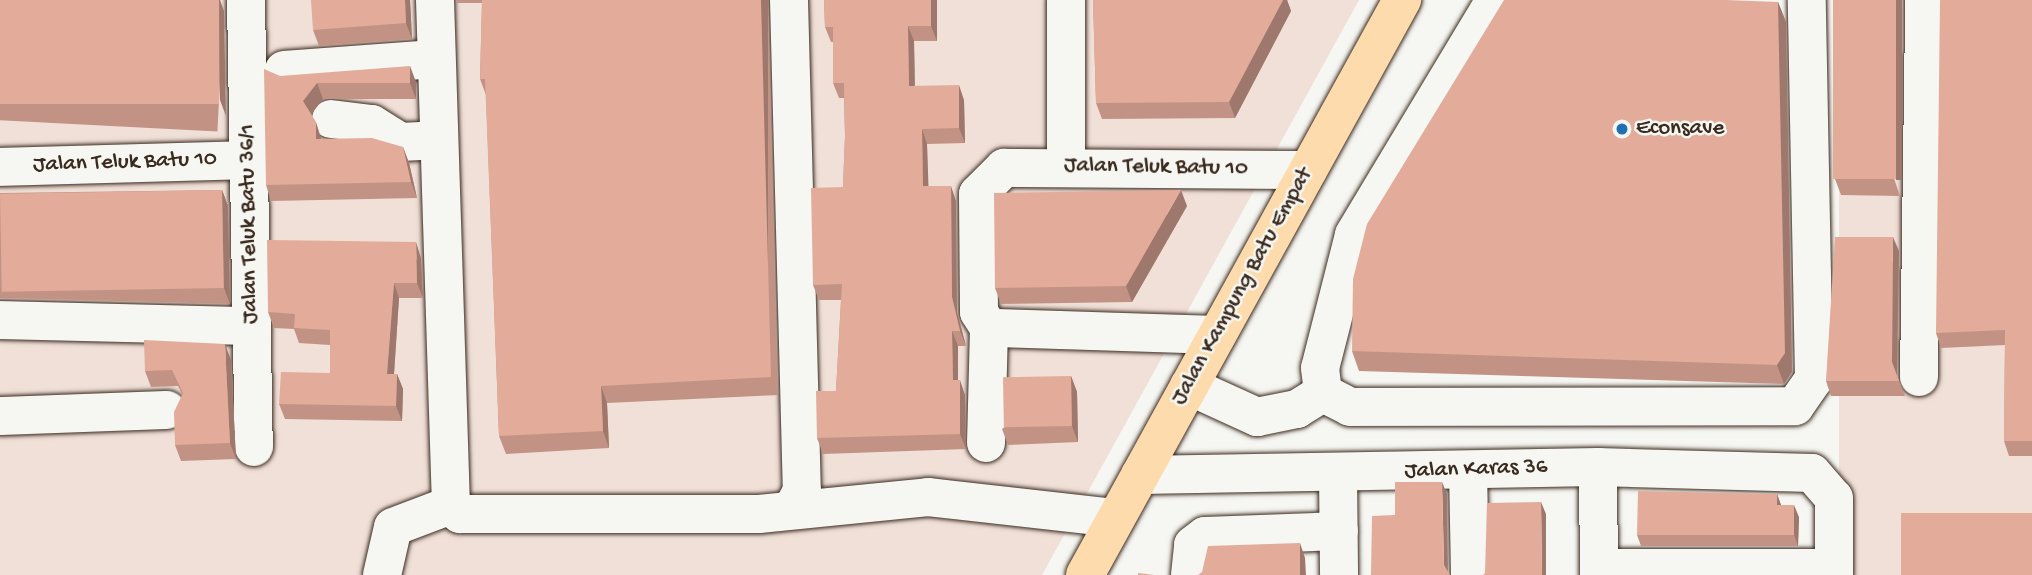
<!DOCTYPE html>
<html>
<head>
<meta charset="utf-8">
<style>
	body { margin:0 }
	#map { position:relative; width:2032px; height:575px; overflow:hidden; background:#f6f6f2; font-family:"Gochi Hand",sans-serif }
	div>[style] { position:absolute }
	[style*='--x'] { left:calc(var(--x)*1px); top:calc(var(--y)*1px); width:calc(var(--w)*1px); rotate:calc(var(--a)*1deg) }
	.built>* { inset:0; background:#f0e0d8; transform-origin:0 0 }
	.roads { filter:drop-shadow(0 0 2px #3b2a1e) drop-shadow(0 0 2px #3b2a1e) }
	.minor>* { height:38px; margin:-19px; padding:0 19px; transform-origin:19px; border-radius:19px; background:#f6f6f2 }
	.major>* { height:38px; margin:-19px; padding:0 19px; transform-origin:19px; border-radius:19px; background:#fedbac }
	.wall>* { inset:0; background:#c29384; transform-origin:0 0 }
	.shaded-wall>* { inset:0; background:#9e786c; transform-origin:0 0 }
	.building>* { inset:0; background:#e2ab9a; transform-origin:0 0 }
	.dots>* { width:19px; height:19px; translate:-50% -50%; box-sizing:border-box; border:4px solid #f6f6f2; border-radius:50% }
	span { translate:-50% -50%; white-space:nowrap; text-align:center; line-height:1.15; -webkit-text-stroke:5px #f6f6f2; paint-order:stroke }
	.poi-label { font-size:23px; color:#3b2a1e }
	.left { translate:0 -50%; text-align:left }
	.street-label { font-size:23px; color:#3b2a1e }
</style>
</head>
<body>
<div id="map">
	<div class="built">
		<i style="clip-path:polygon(0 0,1359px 0,1042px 575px,0 575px)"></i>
		<i style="left:1839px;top:0;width:193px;height:575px"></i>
	</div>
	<div class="roads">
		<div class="minor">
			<i style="--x:246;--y:0;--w:447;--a:89"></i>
			<i style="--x:435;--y:0;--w:505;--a:88.19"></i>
			<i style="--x:451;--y:505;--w:13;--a:45"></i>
			<i style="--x:460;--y:514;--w:299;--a:0"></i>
			<i style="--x:759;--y:514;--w:170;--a:-5.7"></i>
			<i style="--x:928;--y:497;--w:189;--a:6.4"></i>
			<i style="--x:789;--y:0;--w:491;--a:88.5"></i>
			<i style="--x:802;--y:491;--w:21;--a:119"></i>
			<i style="--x:1066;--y:0;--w:165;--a:90"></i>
			<i style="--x:1495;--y:0;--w:274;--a:121"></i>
			<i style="--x:1354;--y:235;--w:137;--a:104.3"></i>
			<i style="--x:1320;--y:368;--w:25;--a:83"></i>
			<i style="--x:1323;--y:393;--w:30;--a:27"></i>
			<i style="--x:1350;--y:407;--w:445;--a:-0.1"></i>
			<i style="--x:1795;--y:406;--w:33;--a:-55"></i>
			<i style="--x:1814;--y:379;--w:379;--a:-91.1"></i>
			<i style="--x:284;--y:70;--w:151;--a:-4.2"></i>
			<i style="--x:331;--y:119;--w:41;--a:7"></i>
			<i style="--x:372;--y:124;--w:34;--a:32"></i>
			<i style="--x:401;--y:142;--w:34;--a:-3"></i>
			<i style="--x:0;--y:167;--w:250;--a:-1.6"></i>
			<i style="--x:0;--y:320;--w:252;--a:1.4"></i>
			<i style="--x:1217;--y:335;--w:228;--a:-178.2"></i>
			<i style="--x:989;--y:328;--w:19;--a:-122"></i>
			<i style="--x:979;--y:312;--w:118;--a:-90.5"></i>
			<i style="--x:978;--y:194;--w:37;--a:-45"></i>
			<i style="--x:1004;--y:168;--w:304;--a:0.4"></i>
			<i style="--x:1919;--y:377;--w:377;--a:-89.2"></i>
			<i style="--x:1189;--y:386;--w:75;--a:24.5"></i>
			<i style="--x:1257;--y:417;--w:41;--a:-11.3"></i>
			<i style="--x:1297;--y:409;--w:31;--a:-32"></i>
			<i style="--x:0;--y:416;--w:167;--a:-2.1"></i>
			<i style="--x:986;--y:443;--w:115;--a:-88.5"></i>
			<i style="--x:1598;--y:467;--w:108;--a:89.5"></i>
			<i style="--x:1468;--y:470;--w:105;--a:88.9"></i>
			<i style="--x:1338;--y:474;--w:101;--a:89.4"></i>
			<i style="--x:1140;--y:475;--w:458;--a:-1"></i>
			<i style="--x:1598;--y:467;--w:214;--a:1.6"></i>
			<i style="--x:1812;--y:473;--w:33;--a:49"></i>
			<i style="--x:1834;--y:498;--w:77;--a:90"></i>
			<i style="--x:1599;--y:568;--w:235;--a:0"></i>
			<i style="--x:382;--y:575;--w:49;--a:-77.1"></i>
			<i style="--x:393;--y:527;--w:62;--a:-20.8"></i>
			<i style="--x:1190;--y:575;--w:30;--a:-84"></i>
			<i style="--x:1193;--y:545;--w:15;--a:-37"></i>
			<i style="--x:1205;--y:536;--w:134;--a:-2.1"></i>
		</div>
		<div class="major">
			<i style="--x:1085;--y:575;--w:657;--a:-61.13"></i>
		</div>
	</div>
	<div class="wall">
		<i style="left:0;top:0;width:224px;height:120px;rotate:3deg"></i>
		<i style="clip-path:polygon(410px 0,412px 39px,319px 46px,313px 30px)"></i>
		<i style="clip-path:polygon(456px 0,768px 0,778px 395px,607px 403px,609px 448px,506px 454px,499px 436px,486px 95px,480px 79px,482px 3px,457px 3px)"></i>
		<i style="clip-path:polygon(824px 0,937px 0,937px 41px,914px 41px,915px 86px,964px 100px,965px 143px,927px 144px,928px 186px,956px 201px,957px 312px,966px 346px,958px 346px,958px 380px,965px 395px,966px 449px,823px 454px,817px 438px,836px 391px,841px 300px,819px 300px,813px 285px,843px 187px,845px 136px,844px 98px,839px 98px,833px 83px,833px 42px,831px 42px,825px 27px)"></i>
		<i style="clip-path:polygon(1093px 0,1287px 0,1291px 11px,1235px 118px,1102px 119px,1096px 103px)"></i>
		<i style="clip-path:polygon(1833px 0,1900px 196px,1841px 195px,1835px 179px)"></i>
		<i style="clip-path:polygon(2032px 0,2032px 456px,2009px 456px,2004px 441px,2005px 345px,1941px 348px,1936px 333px)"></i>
		<i style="clip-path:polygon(1778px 2px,1786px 22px,1792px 372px,1784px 384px,1359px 371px,1352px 351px)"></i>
		<i style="clip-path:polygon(280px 76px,416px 82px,416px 99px,323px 99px,311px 114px,321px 139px,403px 147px,409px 163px,417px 198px,271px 201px,266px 185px)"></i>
		<i style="clip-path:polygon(222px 190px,228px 206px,230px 304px,0 298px,0 193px)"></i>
		<i style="clip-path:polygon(1187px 206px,1132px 302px,1001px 304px,995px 288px)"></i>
		<i style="clip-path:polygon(1899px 251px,1897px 375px,1905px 396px,1831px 396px,1826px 381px)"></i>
		<i style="clip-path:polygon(421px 258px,423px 298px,399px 298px,394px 374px,397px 374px,403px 389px,402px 421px,285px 419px,279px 404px,330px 373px,330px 345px,299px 343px,294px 329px,274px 328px,268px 312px)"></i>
		<i style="clip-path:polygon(231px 360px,236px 459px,181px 461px,175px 445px,182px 394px,178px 386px,151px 387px,145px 371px)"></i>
		<i style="clip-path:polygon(1071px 376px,1077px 392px,1078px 442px,1008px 445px,1002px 429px)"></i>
		<i style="clip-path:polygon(1777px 494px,1781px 505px,1799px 517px,1798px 546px,1641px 546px,1637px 535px)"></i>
	</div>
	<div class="shaded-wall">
		<i style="clip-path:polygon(219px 0,220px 0,224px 11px,226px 116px,220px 100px)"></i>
		<i style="clip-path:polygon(405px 0,410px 0,412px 39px,406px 23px)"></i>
		<i style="left:761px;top:0;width:7px;height:377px"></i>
		<i style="clip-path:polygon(931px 0,937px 0,937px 41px,931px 26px)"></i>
		<i style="clip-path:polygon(1283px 0,1287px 0,1291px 11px,1235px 118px,1229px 102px)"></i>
		<i style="left:1896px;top:0;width:6px;height:180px"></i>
		<i style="clip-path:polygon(1778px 2px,1786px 22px,1792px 372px,1784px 384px,1777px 365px)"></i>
		<i style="clip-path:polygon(908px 26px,914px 41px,915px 101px,909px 86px)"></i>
		<i style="clip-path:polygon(410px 66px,416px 82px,416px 99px,410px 83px)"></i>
		<i style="clip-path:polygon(317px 83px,323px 99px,309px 117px,303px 101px)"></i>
		<i style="clip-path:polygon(959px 85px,964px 100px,965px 143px,959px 128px)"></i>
		<i style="clip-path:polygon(316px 122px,321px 138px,322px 155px,316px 139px)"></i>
		<i style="clip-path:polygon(922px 129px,927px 144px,929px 201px,923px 186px)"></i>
		<i style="clip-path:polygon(403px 147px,409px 163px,417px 198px,411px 182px)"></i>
		<i style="clip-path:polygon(951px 186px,956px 201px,957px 312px,966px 346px,960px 331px,952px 297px)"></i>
		<i style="clip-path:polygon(222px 190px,228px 206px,230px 304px,224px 288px)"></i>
		<i style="clip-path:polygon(1181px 190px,1187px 206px,1132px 302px,1126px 286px)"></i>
		<i style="clip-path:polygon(1893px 237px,1899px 251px,1897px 377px,1892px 362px)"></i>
		<i style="clip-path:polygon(416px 242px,421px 258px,423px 298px,417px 283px)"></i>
		<i style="clip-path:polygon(394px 283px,399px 298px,393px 389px,387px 374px)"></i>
		<i style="clip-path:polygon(952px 331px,958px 346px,958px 395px,953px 380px)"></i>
		<i style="clip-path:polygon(225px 344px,231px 360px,236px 459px,230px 443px)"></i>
		<i style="clip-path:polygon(397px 374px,403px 389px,402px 421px,396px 406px)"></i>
		<i style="clip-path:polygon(1071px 376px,1077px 392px,1078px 442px,1072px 426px)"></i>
		<i style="clip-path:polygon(960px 380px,965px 395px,966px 449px,960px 434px)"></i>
		<i style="clip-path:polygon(601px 386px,607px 403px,609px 448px,603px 431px)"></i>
		<i style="clip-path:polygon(1442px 482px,1447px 494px,1448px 575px,1444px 565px)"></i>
		<i style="clip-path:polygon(1777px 494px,1781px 505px,1777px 505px)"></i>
		<i style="clip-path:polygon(1541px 502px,1546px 514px,1546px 575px,1542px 575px)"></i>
		<i style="clip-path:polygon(1794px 505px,1799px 517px,1798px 546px,1794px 535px)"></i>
		<i style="clip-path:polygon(1300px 543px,1305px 558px,1306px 575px,1300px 575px)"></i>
	</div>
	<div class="building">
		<i style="left:0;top:0;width:219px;height:104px"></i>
		<i style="clip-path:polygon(311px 0,405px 0,406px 23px,313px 30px)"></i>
		<i style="clip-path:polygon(482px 0,761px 0,771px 377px,601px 386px,603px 431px,499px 436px,485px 79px,480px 79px)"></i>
		<i style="clip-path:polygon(824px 0,931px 0,931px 26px,908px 26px,909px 86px,959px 85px,959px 128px,922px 129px,923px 186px,951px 186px,952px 297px,960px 331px,952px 331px,953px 380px,960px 380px,960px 434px,817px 438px,816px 391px,836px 391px,842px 284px,813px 285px,811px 188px,843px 187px,845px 136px,844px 83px,833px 83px,833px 27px,825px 27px)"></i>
		<i style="clip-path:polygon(1093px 0,1283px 0,1229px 102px,1096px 103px)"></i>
		<i style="clip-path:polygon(1504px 0,1725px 0,1778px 2px,1785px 353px,1777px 365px,1352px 351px,1353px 279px,1367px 224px)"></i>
		<i style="left:1833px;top:0;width:63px;height:179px"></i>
		<i style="clip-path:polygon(1940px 0,2032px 0,2032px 441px,2004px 441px,2005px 330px,1936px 333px)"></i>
		<i style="clip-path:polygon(410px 66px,410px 83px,317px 83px,303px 101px,316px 122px,316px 139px,372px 138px,403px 147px,411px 182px,266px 185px,264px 69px,280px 76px)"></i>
		<i style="left:222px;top:190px;width:98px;height:222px;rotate:89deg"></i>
		<i style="clip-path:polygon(1181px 190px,1126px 286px,995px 288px,994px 193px)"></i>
		<i style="clip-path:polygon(1835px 237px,1893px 237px,1892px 362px,1899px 381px,1826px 381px)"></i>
		<i style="clip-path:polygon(267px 240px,416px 242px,417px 283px,394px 283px,387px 374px,397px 374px,396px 406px,279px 404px,281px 372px,330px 373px,330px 330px,294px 328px,295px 314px,268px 312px)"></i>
		<i style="clip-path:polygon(144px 340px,225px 344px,230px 443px,175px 445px,174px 412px,183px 393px,172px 370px,145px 371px)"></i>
		<i style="left:1071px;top:376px;width:50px;height:68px;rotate:89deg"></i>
		<i style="clip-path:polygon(1395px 482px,1442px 482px,1444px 565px,1450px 575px,1371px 575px,1372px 516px,1395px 515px)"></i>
		<i style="clip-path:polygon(1638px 491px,1777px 494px,1777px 505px,1794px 505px,1794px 535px,1637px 535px)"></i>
		<i style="clip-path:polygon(1541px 502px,1542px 575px,1483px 575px,1485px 573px,1487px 503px)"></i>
		<i style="left:2032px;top:513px;width:62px;height:131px;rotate:90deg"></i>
		<i style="clip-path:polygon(1300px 543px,1300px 575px,1198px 575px,1202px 572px,1208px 546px)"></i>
		<i style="clip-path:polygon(1138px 573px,1155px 575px,1138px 575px)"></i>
	</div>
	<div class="dots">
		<i style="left:1622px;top:129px;background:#1f6fb2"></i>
	</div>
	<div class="poi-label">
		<span class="left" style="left:1636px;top:129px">Econsave</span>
	</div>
	<div class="street-label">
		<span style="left:125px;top:163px;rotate:-2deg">Jalan Teluk Batu 10</span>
		<span style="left:1156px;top:168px;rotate:1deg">Jalan Teluk Batu 10</span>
		<span style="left:250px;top:224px;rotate:-91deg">Jalan Teluk Batu 36/1</span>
		<span style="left:1243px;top:287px;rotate:-61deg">Jalan Kampung Batu Empat</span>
		<span style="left:1476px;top:470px;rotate:-2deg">Jalan Karas 36</span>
	</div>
</div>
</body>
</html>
